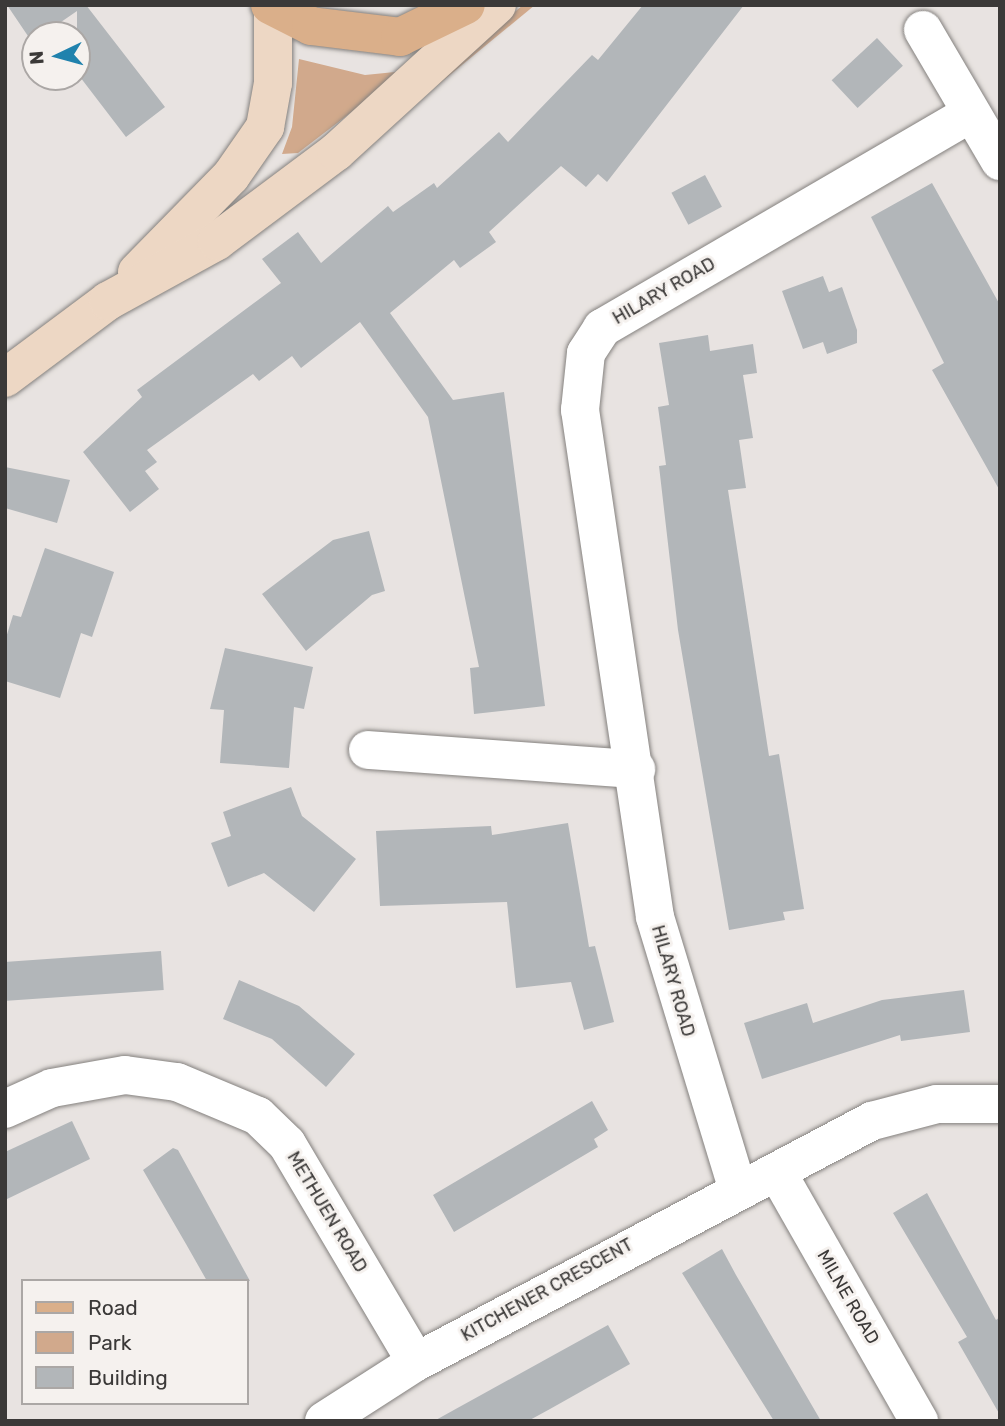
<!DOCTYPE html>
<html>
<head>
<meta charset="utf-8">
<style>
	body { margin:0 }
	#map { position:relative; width:1005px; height:1426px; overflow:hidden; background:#e8e3e1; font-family:Rubik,sans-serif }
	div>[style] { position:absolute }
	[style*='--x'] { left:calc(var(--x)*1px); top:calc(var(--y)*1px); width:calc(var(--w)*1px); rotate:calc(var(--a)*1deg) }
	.green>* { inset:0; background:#d1a98c }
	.building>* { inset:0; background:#b2b6b9; transform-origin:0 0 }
	.roads { filter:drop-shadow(0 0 2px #84817e) drop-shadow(0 0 2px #84817e) }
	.street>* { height:38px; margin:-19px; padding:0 19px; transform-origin:19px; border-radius:19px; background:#fff }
	.secondary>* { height:38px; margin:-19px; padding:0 19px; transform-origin:19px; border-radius:19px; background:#edd7c4 }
	.primary>* { height:38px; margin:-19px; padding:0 19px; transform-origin:19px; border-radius:19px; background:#daaf8a }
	span { translate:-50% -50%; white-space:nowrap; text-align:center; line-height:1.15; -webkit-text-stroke:6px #f5f1ee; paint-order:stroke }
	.street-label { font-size:18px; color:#3b3938 }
	.frame { position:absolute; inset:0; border:7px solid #3b3938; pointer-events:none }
	.legend { position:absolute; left:21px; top:1279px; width:228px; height:126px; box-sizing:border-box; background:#f5f1ee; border:2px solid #aba7a5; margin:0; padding:9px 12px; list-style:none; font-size:21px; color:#3b3938 }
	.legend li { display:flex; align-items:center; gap:14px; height:35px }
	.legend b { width:35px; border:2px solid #aba7a5 }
	.north { position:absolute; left:21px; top:21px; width:70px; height:70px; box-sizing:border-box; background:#f5f1ee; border:2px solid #aba7a5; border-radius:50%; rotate:265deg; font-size:19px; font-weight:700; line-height:28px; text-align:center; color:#3b3938 }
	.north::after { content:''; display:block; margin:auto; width:24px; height:32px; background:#2082ad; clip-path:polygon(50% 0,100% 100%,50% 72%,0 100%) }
</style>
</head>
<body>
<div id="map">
	<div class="green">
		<i style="clip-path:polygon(523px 5px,535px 5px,317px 184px,316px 179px)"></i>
		<i style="clip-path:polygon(299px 59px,365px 75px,405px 71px,298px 153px,282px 154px,292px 127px)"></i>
	</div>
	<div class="building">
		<i style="clip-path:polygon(7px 5px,86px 5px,165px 107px,126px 137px,77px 73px,77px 11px,32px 42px)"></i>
		<i style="clip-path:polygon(643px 5px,744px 5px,607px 182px,598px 174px,586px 187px,561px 166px,489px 232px,496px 242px,460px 268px,454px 260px,390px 313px,453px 400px,504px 392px,545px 706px,474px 714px,470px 668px,479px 667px,428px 417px,360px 322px,301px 368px,292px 356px,259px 381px,253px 374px,147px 450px,157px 462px,145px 471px,159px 489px,130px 512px,83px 452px,142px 397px,137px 390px,281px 283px,262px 259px,298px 232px,321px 263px,388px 206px,393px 212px,434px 183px,437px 188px,499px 132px,508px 142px,592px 55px,598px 60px)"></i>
		<i style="left:877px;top:38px;width:38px;height:62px;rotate:47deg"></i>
		<i style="left:705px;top:175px;width:36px;height:38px;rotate:62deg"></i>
		<i style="clip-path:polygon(932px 183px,1000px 305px,1000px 491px,932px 370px,944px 363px,871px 217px)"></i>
		<i style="clip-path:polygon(823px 276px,829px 292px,842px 287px,857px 330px,857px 343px,827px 354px,823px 342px,803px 349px,782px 291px)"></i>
		<i style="clip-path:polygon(708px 335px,710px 351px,753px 344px,757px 373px,743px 375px,753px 438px,739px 440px,746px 488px,728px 490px,769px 756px,779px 754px,804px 909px,783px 912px,785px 920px,729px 930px,678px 630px,659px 466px,666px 465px,658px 407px,669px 405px,659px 343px)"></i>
		<i style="clip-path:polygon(5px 467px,70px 480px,57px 523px,5px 508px)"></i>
		<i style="clip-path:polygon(369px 531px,385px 591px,372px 595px,306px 651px,262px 594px,333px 540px)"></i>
		<i style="clip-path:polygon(45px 548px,114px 572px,92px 637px,81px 633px,60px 698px,5px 681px,5px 641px,13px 615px,21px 617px)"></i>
		<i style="clip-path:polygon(225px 648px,313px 667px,304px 709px,294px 707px,289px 768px,220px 763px,224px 710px,210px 709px)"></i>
		<i style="clip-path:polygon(291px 787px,302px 816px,356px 859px,314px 912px,264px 873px,228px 887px,211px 843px,231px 836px,223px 812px)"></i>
		<i style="clip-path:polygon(568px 823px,589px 947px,595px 946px,614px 1022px,584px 1030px,571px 982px,516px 988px,507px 902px,380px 906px,376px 831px,491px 826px,492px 835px)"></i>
		<i style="left:161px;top:951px;width:39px;height:157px;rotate:86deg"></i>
		<i style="clip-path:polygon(239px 980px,299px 1006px,355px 1054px,326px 1087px,272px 1039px,223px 1019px)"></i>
		<i style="clip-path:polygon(964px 990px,970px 1032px,901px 1041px,900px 1035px,762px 1079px,744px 1023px,807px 1003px,813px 1023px,882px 1000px)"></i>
		<i style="clip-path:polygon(592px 1101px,608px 1130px,594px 1139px,598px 1147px,454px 1232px,433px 1195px)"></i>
		<i style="clip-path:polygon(72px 1121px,90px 1159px,5px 1200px,5px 1152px)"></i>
		<i style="clip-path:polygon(173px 1148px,178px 1150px,250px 1281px,207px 1281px,186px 1244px,143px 1170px)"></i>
		<i style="clip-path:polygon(927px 1193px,996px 1320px,1000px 1317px,1000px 1415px,958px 1342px,967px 1337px,893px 1213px)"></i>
		<i style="clip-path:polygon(722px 1249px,736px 1275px,821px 1421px,774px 1421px,682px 1273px)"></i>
		<i style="clip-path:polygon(608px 1325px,630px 1364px,550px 1409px,528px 1421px,434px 1421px)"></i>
	</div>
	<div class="roads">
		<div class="street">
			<i style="--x:923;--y:30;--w:152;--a:59.6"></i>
			<i style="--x:368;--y:750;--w:269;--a:4.1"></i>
			<i style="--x:5;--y:1109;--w:51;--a:-24.1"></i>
			<i style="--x:52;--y:1088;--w:74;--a:-10.1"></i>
			<i style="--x:125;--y:1075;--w:52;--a:7.7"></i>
			<i style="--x:177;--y:1082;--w:88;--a:22.8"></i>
			<i style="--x:258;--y:1116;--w:40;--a:44"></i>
			<i style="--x:287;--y:1144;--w:253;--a:59.4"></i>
			<i style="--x:777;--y:1172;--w:287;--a:60.3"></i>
			<i style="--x:737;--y:1187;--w:282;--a:-106.9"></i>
			<i style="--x:655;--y:917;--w:513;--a:-98.41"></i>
			<i style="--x:580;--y:410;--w:57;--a:-84"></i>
			<i style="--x:586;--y:353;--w:30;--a:-57"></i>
			<i style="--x:602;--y:328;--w:427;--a:-30.2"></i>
			<i style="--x:324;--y:1421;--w:109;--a:-32.7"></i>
			<i style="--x:416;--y:1362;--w:516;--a:-27.86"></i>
			<i style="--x:872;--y:1121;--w:67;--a:-14.7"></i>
			<i style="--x:937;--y:1104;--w:63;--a:0"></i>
		</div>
		<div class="secondary">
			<i style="--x:137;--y:272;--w:134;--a:-45.6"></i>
			<i style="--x:231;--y:176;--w:60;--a:-55.2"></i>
			<i style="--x:265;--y:127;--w:45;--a:-79.7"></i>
			<i style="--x:273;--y:83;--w:74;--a:-90"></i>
			<i style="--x:5;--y:378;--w:129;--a:-36.8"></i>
			<i style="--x:108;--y:301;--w:124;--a:-28.8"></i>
			<i style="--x:217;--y:241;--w:149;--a:-36.8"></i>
			<i style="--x:336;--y:152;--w:218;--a:-42.4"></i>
		</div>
		<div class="primary">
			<i style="--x:270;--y:5;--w:46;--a:27.1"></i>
			<i style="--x:311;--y:26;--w:90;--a:7"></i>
			<i style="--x:400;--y:37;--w:73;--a:-25.9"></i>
		</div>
	</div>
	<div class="street-label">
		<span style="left:664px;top:291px;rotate:-30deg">HILARY ROAD</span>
		<span style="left:673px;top:981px;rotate:74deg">HILARY ROAD</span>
		<span style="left:327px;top:1212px;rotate:59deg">METHUEN ROAD</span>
		<span style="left:547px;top:1290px;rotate:-29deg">KITCHENER CRESCENT</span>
		<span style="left:848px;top:1297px;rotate:60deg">MILNE ROAD</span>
	</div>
	<div class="frame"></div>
	<ul class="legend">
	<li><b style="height:9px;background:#daaf8a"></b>Road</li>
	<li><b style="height:19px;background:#d1a98c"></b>Park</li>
	<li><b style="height:19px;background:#b2b6b9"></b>Building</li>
	</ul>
	<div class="north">N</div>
</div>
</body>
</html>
